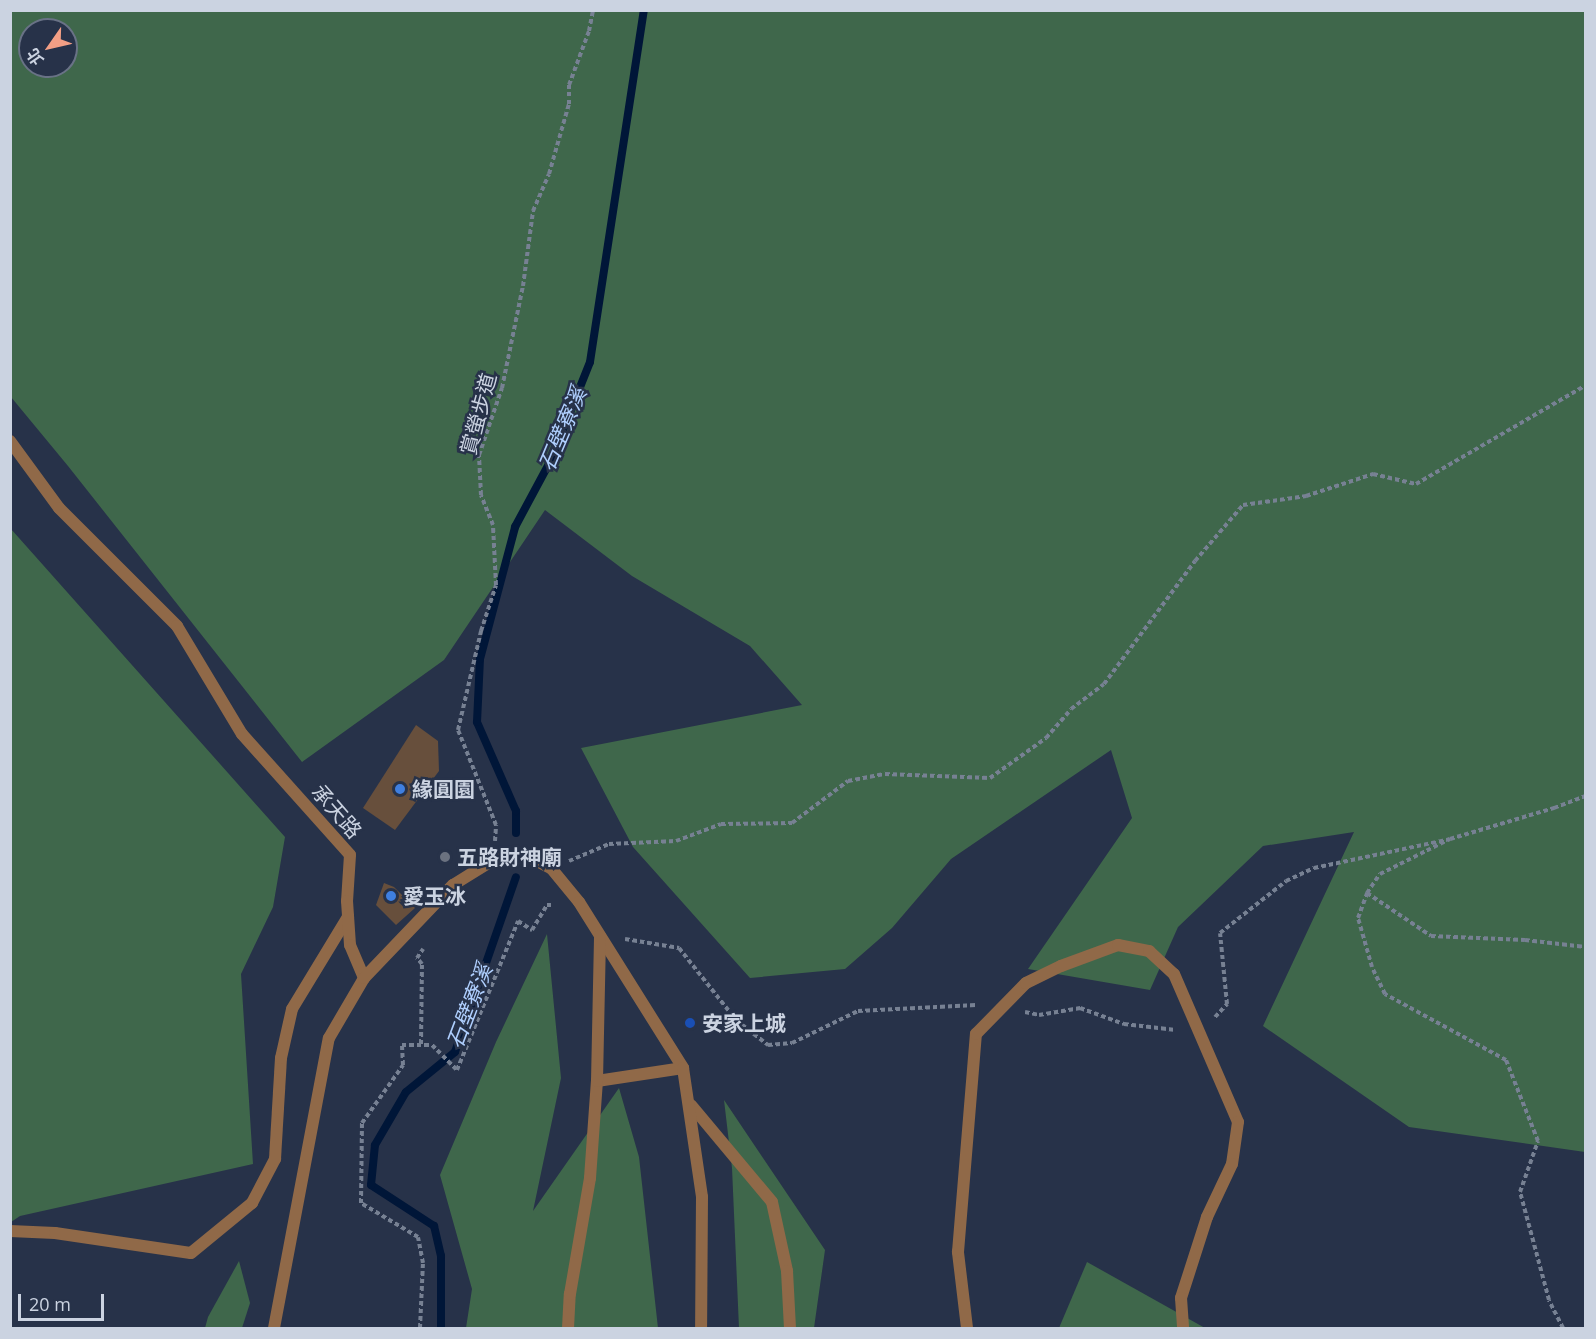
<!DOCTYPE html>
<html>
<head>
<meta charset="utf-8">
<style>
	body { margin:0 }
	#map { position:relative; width:1596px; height:1339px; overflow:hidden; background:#273249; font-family:"Open Sans","Noto Sans TC",sans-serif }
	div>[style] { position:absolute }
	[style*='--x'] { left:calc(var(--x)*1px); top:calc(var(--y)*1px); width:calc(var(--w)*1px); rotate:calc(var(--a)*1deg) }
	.green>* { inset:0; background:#3f674b }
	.stream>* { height:8px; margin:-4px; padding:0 4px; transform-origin:4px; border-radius:4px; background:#001638 }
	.building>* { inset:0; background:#674f3c }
	.path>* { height:4px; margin-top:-2px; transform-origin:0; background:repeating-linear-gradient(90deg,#778193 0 4.5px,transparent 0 7.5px) }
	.lane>* { height:12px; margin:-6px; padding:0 6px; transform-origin:6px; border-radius:6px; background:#906948 }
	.street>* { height:12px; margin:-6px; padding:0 6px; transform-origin:6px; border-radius:6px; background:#906948 }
	.dots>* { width:16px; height:16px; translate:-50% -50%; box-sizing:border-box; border:3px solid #273249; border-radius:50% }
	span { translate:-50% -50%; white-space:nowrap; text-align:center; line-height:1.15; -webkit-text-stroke:5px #273249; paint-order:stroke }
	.street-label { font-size:21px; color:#cbd3e1 }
	.poi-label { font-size:21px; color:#cbd3e1; font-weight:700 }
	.left { translate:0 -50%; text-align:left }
	.water-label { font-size:22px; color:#afcffe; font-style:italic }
	.frame { position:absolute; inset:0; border:12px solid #cbd3e1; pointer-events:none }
	.north { position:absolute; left:18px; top:18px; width:60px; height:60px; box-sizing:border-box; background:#273249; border:2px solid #697286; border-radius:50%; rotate:236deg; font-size:16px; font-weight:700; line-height:24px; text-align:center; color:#cbd3e1 }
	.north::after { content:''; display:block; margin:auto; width:21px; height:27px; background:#f39f85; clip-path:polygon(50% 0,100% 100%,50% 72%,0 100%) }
	.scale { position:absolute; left:18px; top:1294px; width:86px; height:27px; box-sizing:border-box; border:3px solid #cbd3e1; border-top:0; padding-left:8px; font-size:18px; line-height:21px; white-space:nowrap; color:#cbd3e1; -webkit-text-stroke:4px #273249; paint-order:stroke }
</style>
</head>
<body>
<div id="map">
	<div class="green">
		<i style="clip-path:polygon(evenodd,10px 11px,1585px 11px,1585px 1152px,1409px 1127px,1263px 1026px,1354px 832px,1263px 846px,1178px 927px,1150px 990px,1028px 969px,1132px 818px,1111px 750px,951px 859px,892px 928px,845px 969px,750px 978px,633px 847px,581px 748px,802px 705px,750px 646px,632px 576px,545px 510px,444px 660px,302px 762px,68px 466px,11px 397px,10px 11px,30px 30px,66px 30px,66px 66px,30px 66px,30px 30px)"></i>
		<i style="clip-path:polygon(11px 529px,285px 837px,273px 907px,241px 974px,253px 1164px,20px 1216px,11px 1222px)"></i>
		<i style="clip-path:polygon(547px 934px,561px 1078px,533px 1211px,619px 1088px,639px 1157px,658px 1328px,466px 1328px,472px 1289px,440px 1175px,496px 1042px)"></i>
		<i style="clip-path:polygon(724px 1100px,825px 1250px,814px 1328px,739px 1328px,732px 1168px)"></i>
		<i style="clip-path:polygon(239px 1261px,250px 1303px,242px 1328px,205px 1328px,208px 1317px)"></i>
		<i style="clip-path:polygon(1087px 1262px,1205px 1328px,1059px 1328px)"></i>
	</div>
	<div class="stream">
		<i style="--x:516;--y:833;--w:22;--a:-90"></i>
		<i style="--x:516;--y:811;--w:97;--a:-113.7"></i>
		<i style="--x:477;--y:722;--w:63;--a:-87.3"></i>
		<i style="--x:480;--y:659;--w:137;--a:-75.1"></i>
		<i style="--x:515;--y:527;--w:76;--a:-61.8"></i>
		<i style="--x:551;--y:460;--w:105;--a:-68.3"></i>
		<i style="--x:590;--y:362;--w:356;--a:-81.3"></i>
		<i style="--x:441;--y:1328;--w:72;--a:-90"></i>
		<i style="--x:441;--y:1256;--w:31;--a:-103"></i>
		<i style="--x:434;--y:1226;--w:75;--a:-146.9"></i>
		<i style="--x:371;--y:1185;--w:40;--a:-84.3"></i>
		<i style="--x:375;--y:1145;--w:61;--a:-59.7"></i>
		<i style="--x:406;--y:1092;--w:63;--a:-39.2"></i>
		<i style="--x:455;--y:1052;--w:185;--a:-70.8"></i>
	</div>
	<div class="building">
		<i style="clip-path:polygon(416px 725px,438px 741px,439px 771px,395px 830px,363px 808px)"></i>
		<i style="clip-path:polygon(384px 883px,394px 887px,415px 908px,396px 925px,376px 905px)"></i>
	</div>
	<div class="path">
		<i style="--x:495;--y:841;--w:16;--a:-86"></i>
		<i style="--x:496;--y:825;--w:102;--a:-111.8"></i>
		<i style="--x:458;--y:730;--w:102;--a:-76.9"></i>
		<i style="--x:481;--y:631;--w:48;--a:-71.9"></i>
		<i style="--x:496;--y:585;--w:60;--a:-92.9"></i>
		<i style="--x:493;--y:525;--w:32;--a:-112"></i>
		<i style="--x:481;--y:495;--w:40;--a:-92.9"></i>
		<i style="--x:479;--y:455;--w:71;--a:-71.1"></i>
		<i style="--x:502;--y:388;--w:104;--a:-78.4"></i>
		<i style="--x:523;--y:286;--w:76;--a:-82.4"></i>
		<i style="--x:533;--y:211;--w:40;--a:-66.6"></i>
		<i style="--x:549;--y:174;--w:73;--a:-74.1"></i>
		<i style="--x:569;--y:104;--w:19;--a:-90"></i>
		<i style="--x:569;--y:85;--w:58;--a:-69.7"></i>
		<i style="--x:589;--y:31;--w:21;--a:-79"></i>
		<i style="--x:569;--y:861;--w:43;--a:-23"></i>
		<i style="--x:609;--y:844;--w:67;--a:-2.6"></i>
		<i style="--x:676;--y:841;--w:48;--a:-20.7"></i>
		<i style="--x:721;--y:824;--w:71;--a:-0.8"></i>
		<i style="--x:792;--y:823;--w:70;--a:-36.9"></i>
		<i style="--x:848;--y:781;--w:38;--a:-11"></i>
		<i style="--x:885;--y:774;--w:105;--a:2.2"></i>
		<i style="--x:990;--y:778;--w:69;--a:-35.5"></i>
		<i style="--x:1046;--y:738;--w:38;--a:-49"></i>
		<i style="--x:1071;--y:709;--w:41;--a:-37.1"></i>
		<i style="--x:1104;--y:684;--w:153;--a:-53.5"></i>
		<i style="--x:1195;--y:561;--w:74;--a:-49.4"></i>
		<i style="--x:1243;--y:505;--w:64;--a:-8.1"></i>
		<i style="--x:1306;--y:496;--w:71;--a:-18.2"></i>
		<i style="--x:1373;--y:474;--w:44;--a:13.1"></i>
		<i style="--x:1416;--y:484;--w:197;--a:-30.2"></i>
		<i style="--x:1367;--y:893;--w:77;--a:33.9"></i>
		<i style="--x:1431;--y:936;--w:94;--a:2.4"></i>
		<i style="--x:1525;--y:940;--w:61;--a:6.5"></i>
		<i style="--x:625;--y:939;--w:55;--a:9.5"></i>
		<i style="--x:679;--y:948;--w:92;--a:51.6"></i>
		<i style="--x:736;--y:1020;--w:41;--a:38"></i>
		<i style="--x:768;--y:1045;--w:24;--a:-5"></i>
		<i style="--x:792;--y:1043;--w:73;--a:-25.9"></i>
		<i style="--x:858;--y:1011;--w:118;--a:-2.9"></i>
		<i style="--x:1025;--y:1012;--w:14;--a:12"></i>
		<i style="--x:1039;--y:1015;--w:42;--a:-9.7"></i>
		<i style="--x:1080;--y:1008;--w:47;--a:20"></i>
		<i style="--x:1124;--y:1024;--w:52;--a:6.6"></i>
		<i style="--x:1215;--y:1017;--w:18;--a:-47"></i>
		<i style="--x:1227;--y:1004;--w:71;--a:-95.6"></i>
		<i style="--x:1220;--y:933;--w:84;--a:-38.2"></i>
		<i style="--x:1286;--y:881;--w:31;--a:-25"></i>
		<i style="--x:1314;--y:868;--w:139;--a:-12"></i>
		<i style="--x:421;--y:1044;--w:80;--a:-89.3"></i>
		<i style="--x:422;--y:964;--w:8;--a:-130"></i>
		<i style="--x:417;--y:958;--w:11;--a:-56"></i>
		<i style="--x:420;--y:1328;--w:65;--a:-87.4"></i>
		<i style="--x:423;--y:1263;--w:26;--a:-101"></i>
		<i style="--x:418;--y:1237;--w:66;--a:-149.2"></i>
		<i style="--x:361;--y:1203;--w:80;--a:-89.3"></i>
		<i style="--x:362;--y:1123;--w:71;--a:-54.7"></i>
		<i style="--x:403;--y:1065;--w:20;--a:-93"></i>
		<i style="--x:402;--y:1045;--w:30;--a:0"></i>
		<i style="--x:432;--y:1045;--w:35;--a:45"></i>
		<i style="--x:457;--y:1070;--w:161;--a:-67.7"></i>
		<i style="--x:518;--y:921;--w:17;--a:33"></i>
		<i style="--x:532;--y:930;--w:29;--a:-59"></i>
		<i style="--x:547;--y:905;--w:7;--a:0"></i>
		<i style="--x:1563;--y:1328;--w:31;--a:-117"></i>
		<i style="--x:1549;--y:1300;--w:112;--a:-105"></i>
		<i style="--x:1520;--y:1192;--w:54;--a:-70.6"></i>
		<i style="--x:1538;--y:1141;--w:87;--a:-111.6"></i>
		<i style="--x:1506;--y:1060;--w:138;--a:-151.4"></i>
		<i style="--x:1385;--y:994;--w:30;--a:-116"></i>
		<i style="--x:1372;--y:967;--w:51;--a:-105.9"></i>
		<i style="--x:1358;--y:918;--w:27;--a:-70"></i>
		<i style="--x:1367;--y:893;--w:23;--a:-56"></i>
		<i style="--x:1380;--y:874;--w:78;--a:-26.6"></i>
		<i style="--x:1450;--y:839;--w:109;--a:-16.6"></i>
		<i style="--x:1554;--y:808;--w:34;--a:-21"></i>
	</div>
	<div class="lane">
		<i style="--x:10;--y:1231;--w:45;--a:2.5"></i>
		<i style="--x:55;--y:1233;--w:137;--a:8.4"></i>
		<i style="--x:191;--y:1253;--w:79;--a:-39.3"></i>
		<i style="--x:252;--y:1203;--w:50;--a:-62.4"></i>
		<i style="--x:275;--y:1159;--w:101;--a:-86.6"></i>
		<i style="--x:281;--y:1058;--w:50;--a:-77.3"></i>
		<i style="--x:292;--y:1009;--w:108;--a:-58.7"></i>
	</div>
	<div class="street">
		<i style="--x:10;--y:441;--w:83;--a:53.8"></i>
		<i style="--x:59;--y:508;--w:167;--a:45"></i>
		<i style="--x:177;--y:626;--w:126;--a:59"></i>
		<i style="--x:242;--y:734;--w:162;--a:48.2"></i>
		<i style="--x:350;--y:855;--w:46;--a:93.7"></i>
		<i style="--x:347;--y:901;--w:44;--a:86.1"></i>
		<i style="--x:350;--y:945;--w:36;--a:67"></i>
		<i style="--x:597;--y:1081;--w:87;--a:-8.6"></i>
		<i style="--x:691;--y:1105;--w:126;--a:50.1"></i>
		<i style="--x:772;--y:1202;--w:71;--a:77.7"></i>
		<i style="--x:787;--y:1271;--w:57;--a:87"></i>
		<i style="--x:274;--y:1328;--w:295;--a:-79.3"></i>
		<i style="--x:329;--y:1038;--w:69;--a:-59.7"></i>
		<i style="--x:364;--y:978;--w:129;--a:-46.3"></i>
		<i style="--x:453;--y:885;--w:49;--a:-31.8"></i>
		<i style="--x:495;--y:859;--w:34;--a:-3"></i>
		<i style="--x:529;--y:857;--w:25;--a:27"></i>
		<i style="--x:551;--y:868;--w:44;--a:50.5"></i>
		<i style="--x:579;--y:902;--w:196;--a:57.9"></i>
		<i style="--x:683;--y:1068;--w:130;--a:81.6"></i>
		<i style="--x:702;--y:1197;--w:131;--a:90.4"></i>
		<i style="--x:568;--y:1328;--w:34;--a:-87"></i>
		<i style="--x:570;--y:1294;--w:118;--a:-80.2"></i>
		<i style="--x:590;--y:1178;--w:97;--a:-85.9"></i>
		<i style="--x:597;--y:1081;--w:145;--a:-88.8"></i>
		<i style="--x:967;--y:1328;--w:77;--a:-96.8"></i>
		<i style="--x:958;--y:1252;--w:219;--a:-85.3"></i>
		<i style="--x:976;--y:1034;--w:71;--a:-45.6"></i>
		<i style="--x:1026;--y:983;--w:39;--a:-26"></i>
		<i style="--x:1061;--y:966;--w:61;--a:-20.2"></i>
		<i style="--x:1118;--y:945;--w:32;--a:11"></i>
		<i style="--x:1149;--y:951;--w:34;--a:43"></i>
		<i style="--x:1174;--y:974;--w:161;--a:66.6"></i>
		<i style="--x:1238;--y:1122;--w:42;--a:98.1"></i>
		<i style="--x:1232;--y:1164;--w:59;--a:115.3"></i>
		<i style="--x:1207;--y:1217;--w:85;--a:107.8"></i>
		<i style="--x:1181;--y:1298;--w:30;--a:86"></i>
	</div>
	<div class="dots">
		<i style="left:400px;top:789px;background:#3f7fe0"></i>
		<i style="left:445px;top:857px;background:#6b7280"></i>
		<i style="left:391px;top:896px;background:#3f7fe0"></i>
		<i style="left:690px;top:1023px;background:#1a4fb4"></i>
	</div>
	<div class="street-label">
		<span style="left:478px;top:414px;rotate:-75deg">賞螢步道</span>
		<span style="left:337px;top:811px;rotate:49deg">承天路</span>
	</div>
	<div class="poi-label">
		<span class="left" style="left:412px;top:789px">緣圓園</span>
		<span class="left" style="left:457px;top:857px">五路財神廟</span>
		<span class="left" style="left:403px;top:896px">愛玉冰</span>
		<span class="left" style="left:702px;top:1023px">安家上城</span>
	</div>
	<div class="water-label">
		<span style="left:562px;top:429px;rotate:-67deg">石壁寮溪</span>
		<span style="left:469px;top:1006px;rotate:-69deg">石壁寮溪</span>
	</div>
	<div class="frame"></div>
	<div class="north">北</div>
	<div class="scale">20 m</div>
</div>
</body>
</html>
